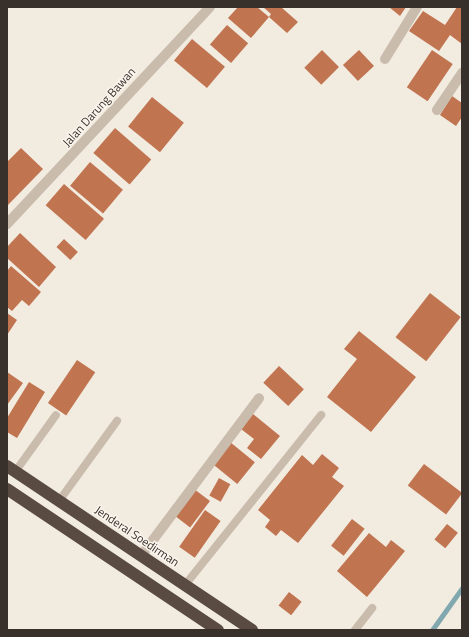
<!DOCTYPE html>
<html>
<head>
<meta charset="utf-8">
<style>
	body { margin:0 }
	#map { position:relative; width:469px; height:637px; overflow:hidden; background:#f2ebe0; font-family:"Titillium Web",sans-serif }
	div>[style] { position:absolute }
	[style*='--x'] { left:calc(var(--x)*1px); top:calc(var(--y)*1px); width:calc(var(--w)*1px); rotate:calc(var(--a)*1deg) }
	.stream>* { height:5px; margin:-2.5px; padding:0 2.5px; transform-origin:2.5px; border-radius:2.5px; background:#80a8ae }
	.building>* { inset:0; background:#c07450; transform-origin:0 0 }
	.lane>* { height:8px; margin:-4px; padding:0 4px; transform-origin:4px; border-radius:4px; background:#cabcac }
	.street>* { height:10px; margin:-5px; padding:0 5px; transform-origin:5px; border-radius:5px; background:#cabcac }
	.highway>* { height:12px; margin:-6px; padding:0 6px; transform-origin:6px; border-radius:6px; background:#594b42 }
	span { translate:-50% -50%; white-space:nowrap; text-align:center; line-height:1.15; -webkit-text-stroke:3px #f9f4ec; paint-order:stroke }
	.street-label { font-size:12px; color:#38302b }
	.frame { position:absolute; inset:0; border:8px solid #38302b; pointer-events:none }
</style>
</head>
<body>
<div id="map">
	<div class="stream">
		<i style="--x:432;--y:630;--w:52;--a:-54.5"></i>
	</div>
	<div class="building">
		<i style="clip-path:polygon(238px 7px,257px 7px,269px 17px,251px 38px,228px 18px)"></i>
		<i style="clip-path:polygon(263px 7px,281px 7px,298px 22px,287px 33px,269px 17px,271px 14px)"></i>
		<i style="clip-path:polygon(389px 7px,406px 7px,400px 16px)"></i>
		<i style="clip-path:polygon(457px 7px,462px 7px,462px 44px,450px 35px,439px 51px,409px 31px,423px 11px,445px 25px)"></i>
		<i style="left:227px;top:25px;width:28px;height:26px;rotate:41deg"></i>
		<i style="left:192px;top:39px;width:43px;height:28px;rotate:40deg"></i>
		<i style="left:322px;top:50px;width:24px;height:25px;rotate:45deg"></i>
		<i style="left:359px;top:50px;width:22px;height:22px;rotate:47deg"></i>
		<i style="left:432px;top:50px;width:25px;height:45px;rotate:34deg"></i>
		<i style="clip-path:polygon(452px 96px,462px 103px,462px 117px,456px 126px,440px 115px)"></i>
		<i style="left:152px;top:97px;width:41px;height:38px;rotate:39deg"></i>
		<i style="left:115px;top:128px;width:48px;height:33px;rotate:41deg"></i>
		<i style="clip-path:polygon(21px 148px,43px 169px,7px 206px,7px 162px)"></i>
		<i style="left:90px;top:162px;width:43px;height:31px;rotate:40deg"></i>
		<i style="left:64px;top:184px;width:53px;height:28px;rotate:41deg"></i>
		<i style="clip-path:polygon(20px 233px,56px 267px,39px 287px,7px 258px,7px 247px)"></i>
		<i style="left:64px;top:239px;width:19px;height:11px;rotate:43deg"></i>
		<i style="clip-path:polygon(11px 266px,41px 292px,29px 306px,22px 300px,12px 311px,7px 307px,7px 271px)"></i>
		<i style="left:430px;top:293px;width:39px;height:56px;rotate:38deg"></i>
		<i style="clip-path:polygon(7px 313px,17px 320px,7px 335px)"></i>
		<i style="clip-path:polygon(359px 331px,416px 377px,371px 432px,327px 397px,357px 359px,344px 349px)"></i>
		<i style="left:77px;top:360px;width:22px;height:52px;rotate:34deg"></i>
		<i style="left:279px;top:366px;width:34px;height:23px;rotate:43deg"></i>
		<i style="clip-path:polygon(7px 372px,23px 383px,7px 405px)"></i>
		<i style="clip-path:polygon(29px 382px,45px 392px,17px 438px,7px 432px,7px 418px)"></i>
		<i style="clip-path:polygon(253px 414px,280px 436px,261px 459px,247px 448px,254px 439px,241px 429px)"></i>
		<i style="left:230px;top:442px;width:32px;height:28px;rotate:39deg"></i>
		<i style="clip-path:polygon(322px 454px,339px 468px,332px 477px,344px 486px,298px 543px,281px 530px,276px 536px,265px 527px,270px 520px,258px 510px,302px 455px,313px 465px)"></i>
		<i style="left:424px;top:464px;width:48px;height:27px;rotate:37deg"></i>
		<i style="left:219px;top:478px;width:13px;height:20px;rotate:29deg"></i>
		<i style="left:194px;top:489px;width:20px;height:33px;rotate:37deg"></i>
		<i style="left:205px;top:510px;width:19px;height:45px;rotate:35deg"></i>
		<i style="left:352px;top:519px;width:16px;height:34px;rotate:38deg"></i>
		<i style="left:447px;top:524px;width:14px;height:20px;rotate:39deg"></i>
		<i style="clip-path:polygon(369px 533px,386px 547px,391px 540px,405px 551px,367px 597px,337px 571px)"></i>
		<i style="left:289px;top:592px;width:16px;height:17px;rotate:38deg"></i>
	</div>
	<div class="lane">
		<i style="--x:15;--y:472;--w:70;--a:-54.3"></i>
		<i style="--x:59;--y:501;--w:99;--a:-54.1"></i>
		<i style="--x:185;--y:585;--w:218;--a:-51.3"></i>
		<i style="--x:355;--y:630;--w:28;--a:-52"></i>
	</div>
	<div class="street">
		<i style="--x:385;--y:59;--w:61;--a:-58.4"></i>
		<i style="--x:437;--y:110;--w:45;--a:-56"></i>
		<i style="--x:7;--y:224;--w:297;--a:-46.9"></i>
		<i style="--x:141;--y:556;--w:197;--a:-53.2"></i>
	</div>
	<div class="highway">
		<i style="--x:7;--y:466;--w:295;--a:33.8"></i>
		<i style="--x:7;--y:489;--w:254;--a:33.8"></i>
	</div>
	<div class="street-label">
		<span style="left:99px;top:107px;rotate:-48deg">Jalan Darung Bawan</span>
		<span style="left:137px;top:536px;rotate:34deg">Jenderal Soedirman</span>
	</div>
	<div class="frame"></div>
</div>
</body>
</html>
